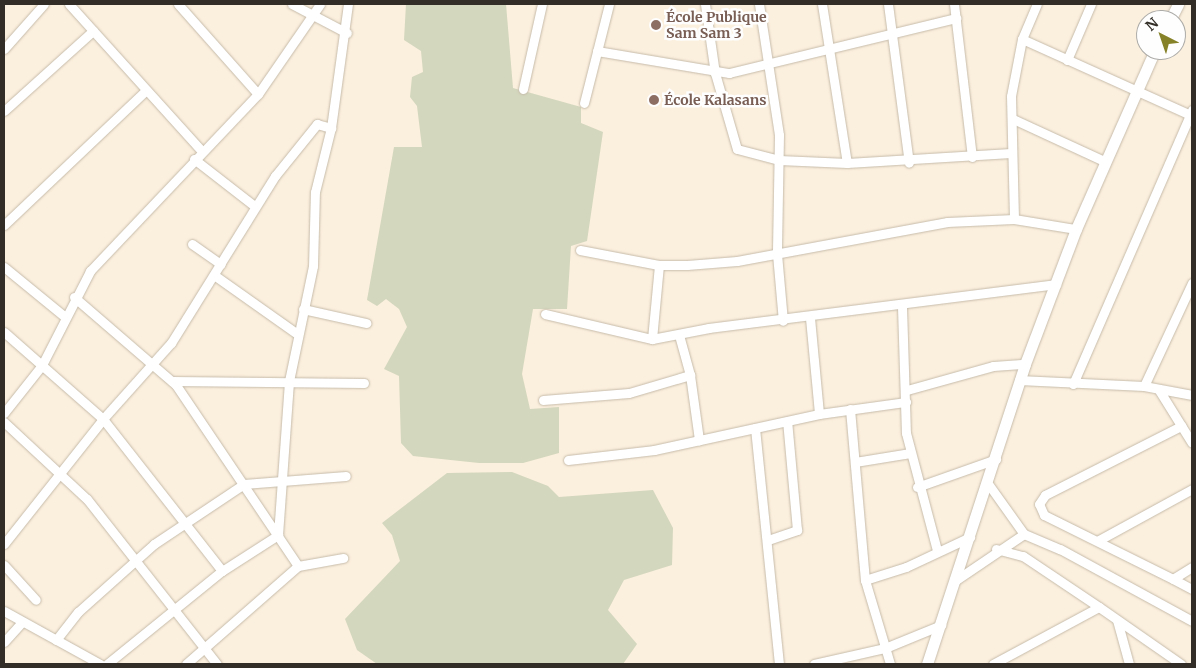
<!DOCTYPE html>
<html>
<head>
<meta charset="utf-8">
<style>
	body { margin:0 }
	#map { position:relative; width:1196px; height:668px; overflow:hidden; background:#fbefdd; font-family:Merriweather,serif }
	div>[style] { position:absolute }
	[style*='--x'] { left:calc(var(--x)*1px); top:calc(var(--y)*1px); width:calc(var(--w)*1px); rotate:calc(var(--a)*1deg) }
	.green>* { inset:0; background:#d3d7bd }
	.roads { filter:drop-shadow(0 0 1px #c6bbaa) drop-shadow(0 0 1px #c6bbaa) }
	.minor>* { height:9px; margin:-4.5px; padding:0 4.5px; transform-origin:4.5px; border-radius:4.5px; background:#fff }
	.tertiary>* { height:11px; margin:-5.5px; padding:0 5.5px; transform-origin:5.5px; border-radius:5.5px; background:#fff }
	.dots>* { width:14px; height:14px; translate:-50% -50%; box-sizing:border-box; border:2px solid #fefefe; border-radius:50% }
	span { translate:-50% -50%; white-space:nowrap; text-align:center; line-height:1.15; -webkit-text-stroke:5px #fefefe; paint-order:stroke }
	.education-label { font-size:14px; color:#785e54; font-weight:700 }
	.left { translate:0 -50%; text-align:left }
	.frame { position:absolute; inset:0; border:5px solid #322e27; pointer-events:none }
	.north { position:absolute; left:1136px; top:10px; width:50px; height:50px; box-sizing:border-box; background:#fefefe; border:1px solid #acaba8; border-radius:50%; rotate:319deg; font-size:14px; font-weight:700; line-height:20px; text-align:center; color:#322e27 }
	.north::after { content:''; display:block; margin:auto; width:18px; height:22px; background:#86822a; clip-path:polygon(50% 0,100% 100%,50% 72%,0 100%) }
</style>
</head>
<body>
<div id="map">
	<div class="green">
		<i style="clip-path:polygon(406px 4px,506px 4px,513px 88px,581px 107px,581px 123px,603px 132px,587px 241px,571px 246px,567px 309px,533px 309px,522px 374px,530px 409px,559px 407px,559px 453px,523px 463px,479px 463px,413px 456px,401px 443px,399px 376px,384px 369px,407px 327px,399px 309px,386px 299px,377px 306px,367px 300px,394px 147px,422px 147px,417px 106px,410px 97px,412px 77px,423px 72px,421px 51px,404px 40px)"></i>
		<i style="clip-path:polygon(512px 472px,548px 486px,559px 497px,653px 490px,673px 528px,672px 565px,624px 580px,608px 610px,637px 644px,623px 664px,377px 664px,357px 650px,345px 619px,400px 561px,392px 535px,382px 523px,447px 473px)"></i>
	</div>
	<div class="roads">
		<div class="minor">
			<i style="--x:69;--y:4;--w:198;--a:47.9"></i>
			<i style="--x:178;--y:4;--w:120;--a:48.4"></i>
			<i style="--x:292;--y:4;--w:62;--a:27.8"></i>
			<i style="--x:705;--y:4;--w:70;--a:81.8"></i>
			<i style="--x:715;--y:73;--w:79;--a:73.9"></i>
			<i style="--x:737;--y:149;--w:43;--a:14.7"></i>
			<i style="--x:779;--y:160;--w:68;--a:2.5"></i>
			<i style="--x:847;--y:163;--w:164;--a:-3.5"></i>
			<i style="--x:759;--y:4;--w:133;--a:81.3"></i>
			<i style="--x:779;--y:135;--w:119;--a:91"></i>
			<i style="--x:777;--y:254;--w:67;--a:84.9"></i>
			<i style="--x:822;--y:4;--w:161;--a:81.1"></i>
			<i style="--x:888;--y:4;--w:160;--a:82.5"></i>
			<i style="--x:954;--y:4;--w:154;--a:83.3"></i>
			<i style="--x:1022;--y:39;--w:184;--a:24.3"></i>
			<i style="--x:4;--y:49;--w:60;--a:-48.4"></i>
			<i style="--x:597;--y:51;--w:134;--a:9.5"></i>
			<i style="--x:729;--y:73;--w:234;--a:-13.6"></i>
			<i style="--x:1067;--y:60;--w:61;--a:-66.8"></i>
			<i style="--x:523;--y:89;--w:87;--a:-77.4"></i>
			<i style="--x:584;--y:103;--w:102;--a:-75.8"></i>
			<i style="--x:4;--y:111;--w:120;--a:-42"></i>
			<i style="--x:1013;--y:119;--w:100;--a:24.8"></i>
			<i style="--x:194;--y:159;--w:75;--a:37.9"></i>
			<i style="--x:1014;--y:219;--w:123;--a:-91.4"></i>
			<i style="--x:1011;--y:96;--w:58;--a:-79.1"></i>
			<i style="--x:1022;--y:39;--w:38;--a:-67"></i>
			<i style="--x:4;--y:225;--w:195;--a:-43.5"></i>
			<i style="--x:192;--y:244;--w:35;--a:35"></i>
			<i style="--x:580;--y:250;--w:80;--a:10.8"></i>
			<i style="--x:659;--y:265;--w:28;--a:0"></i>
			<i style="--x:687;--y:265;--w:50;--a:-4.6"></i>
			<i style="--x:737;--y:261;--w:214;--a:-10.5"></i>
			<i style="--x:947;--y:222;--w:67;--a:-2.6"></i>
			<i style="--x:1014;--y:219;--w:63;--a:9.2"></i>
			<i style="--x:4;--y:267;--w:79;--a:39.3"></i>
			<i style="--x:214;--y:275;--w:100;--a:35.3"></i>
			<i style="--x:74;--y:297;--w:135;--a:40.8"></i>
			<i style="--x:176;--y:385;--w:218;--a:56"></i>
			<i style="--x:902;--y:307;--w:126;--a:88.2"></i>
			<i style="--x:906;--y:433;--w:121;--a:75.2"></i>
			<i style="--x:303;--y:309;--w:65;--a:12.5"></i>
			<i style="--x:545;--y:314;--w:110;--a:13.2"></i>
			<i style="--x:652;--y:339;--w:58;--a:-10.9"></i>
			<i style="--x:709;--y:328;--w:350;--a:-7.2"></i>
			<i style="--x:810;--y:318;--w:96;--a:84.6"></i>
			<i style="--x:4;--y:332;--w:132;--a:41.3"></i>
			<i style="--x:103;--y:419;--w:193;--a:51.9"></i>
			<i style="--x:679;--y:335;--w:41;--a:74.6"></i>
			<i style="--x:690;--y:375;--w:66;--a:82.1"></i>
			<i style="--x:652;--y:339;--w:74;--a:-84.6"></i>
			<i style="--x:1019;--y:380;--w:125;--a:2.7"></i>
			<i style="--x:1144;--y:386;--w:49;--a:10.6"></i>
			<i style="--x:172;--y:381;--w:192;--a:0.6"></i>
			<i style="--x:1073;--y:384;--w:299;--a:-66.5"></i>
			<i style="--x:1144;--y:386;--w:114;--a:-65"></i>
			<i style="--x:907;--y:390;--w:89;--a:-15.6"></i>
			<i style="--x:993;--y:366;--w:32;--a:-4"></i>
			<i style="--x:1159;--y:390;--w:62;--a:58.1"></i>
			<i style="--x:543;--y:400;--w:86;--a:-4.7"></i>
			<i style="--x:629;--y:393;--w:64;--a:-16.4"></i>
			<i style="--x:850;--y:409;--w:172;--a:85"></i>
			<i style="--x:865;--y:580;--w:88;--a:73.4"></i>
			<i style="--x:4;--y:413;--w:61;--a:-51.6"></i>
			<i style="--x:42;--y:365;--w:106;--a:-62.9"></i>
			<i style="--x:90;--y:271;--w:244;--a:-46.5"></i>
			<i style="--x:258;--y:94;--w:109;--a:-55.4"></i>
			<i style="--x:4;--y:422;--w:113;--a:42.9"></i>
			<i style="--x:87;--y:499;--w:210;--a:51.8"></i>
			<i style="--x:755;--y:428;--w:237;--a:84.2"></i>
			<i style="--x:568;--y:460;--w:87;--a:-6.6"></i>
			<i style="--x:654;--y:450;--w:169;--a:-12.3"></i>
			<i style="--x:819;--y:414;--w:88;--a:-7.9"></i>
			<i style="--x:855;--y:462;--w:56;--a:-9.3"></i>
			<i style="--x:989;--y:485;--w:60;--a:54.5"></i>
			<i style="--x:1024;--y:534;--w:39;--a:23"></i>
			<i style="--x:1060;--y:549;--w:150;--a:28.6"></i>
			<i style="--x:917;--y:487;--w:84;--a:-19.5"></i>
			<i style="--x:768;--y:540;--w:31;--a:-19"></i>
			<i style="--x:797;--y:530;--w:109;--a:-95.2"></i>
			<i style="--x:1099;--y:540;--w:106;--a:-28.7"></i>
			<i style="--x:4;--y:544;--w:159;--a:-51.6"></i>
			<i style="--x:103;--y:419;--w:102;--a:-48.2"></i>
			<i style="--x:171;--y:343;--w:197;--a:-58.1"></i>
			<i style="--x:275;--y:176;--w:67;--a:-51.1"></i>
			<i style="--x:317;--y:124;--w:15;--a:16"></i>
			<i style="--x:996;--y:549;--w:28;--a:15"></i>
			<i style="--x:1023;--y:556;--w:92;--a:33.9"></i>
			<i style="--x:4;--y:565;--w:47;--a:47.6"></i>
			<i style="--x:1192;--y:567;--w:22;--a:148"></i>
			<i style="--x:1173;--y:579;--w:21;--a:28"></i>
			<i style="--x:1173;--y:579;--w:144;--a:-153.6"></i>
			<i style="--x:1044;--y:515;--w:12;--a:-114"></i>
			<i style="--x:1039;--y:504;--w:11;--a:-56"></i>
			<i style="--x:1045;--y:495;--w:153;--a:-26.9"></i>
			<i style="--x:865;--y:580;--w:43;--a:-17.6"></i>
			<i style="--x:906;--y:567;--w:71;--a:-25.1"></i>
			<i style="--x:956;--y:580;--w:82;--a:-34.1"></i>
			<i style="--x:4;--y:611;--w:110;--a:28.9"></i>
			<i style="--x:1117;--y:620;--w:46;--a:74.7"></i>
			<i style="--x:56;--y:640;--w:36;--a:-52"></i>
			<i style="--x:78;--y:612;--w:102;--a:-41.8"></i>
			<i style="--x:154;--y:544;--w:108;--a:-33.7"></i>
			<i style="--x:244;--y:484;--w:102;--a:-4.5"></i>
			<i style="--x:4;--y:642;--w:27;--a:-48"></i>
			<i style="--x:107;--y:664;--w:148;--a:-39"></i>
			<i style="--x:222;--y:571;--w:67;--a:-32.7"></i>
			<i style="--x:278;--y:535;--w:154;--a:-85.9"></i>
			<i style="--x:289;--y:381;--w:117;--a:-78.2"></i>
			<i style="--x:313;--y:266;--w:74;--a:-88.5"></i>
			<i style="--x:315;--y:192;--w:66;--a:-76"></i>
			<i style="--x:331;--y:128;--w:125;--a:-82.2"></i>
			<i style="--x:186;--y:664;--w:149;--a:-41.2"></i>
			<i style="--x:298;--y:566;--w:46;--a:-10.1"></i>
			<i style="--x:814;--y:664;--w:73;--a:-12.7"></i>
			<i style="--x:885;--y:648;--w:61;--a:-22.3"></i>
			<i style="--x:993;--y:664;--w:120;--a:-28.3"></i>
			<i style="--x:1099;--y:607;--w:100;--a:34.8"></i>
		</div>
		<div class="tertiary">
			<i style="--x:1170;--y:20;--w:18;--a:-63"></i>
			<i style="--x:927;--y:664;--w:316;--a:-71.9"></i>
			<i style="--x:1025;--y:364;--w:144;--a:-69.3"></i>
			<i style="--x:1076;--y:229;--w:196;--a:-66.2"></i>
		</div>
	</div>
	<div class="dots">
		<i style="left:656px;top:25px;background:#8d6e63"></i>
		<i style="left:654px;top:100px;background:#8d6e63"></i>
	</div>
	<div class="education-label">
		<span class="left" style="left:666px;top:25px">École Publique<br>Sam Sam 3</span>
		<span class="left" style="left:664px;top:100px">École Kalasans</span>
	</div>
	<div class="frame"></div>
	<div class="north">N</div>
</div>
</body>
</html>
